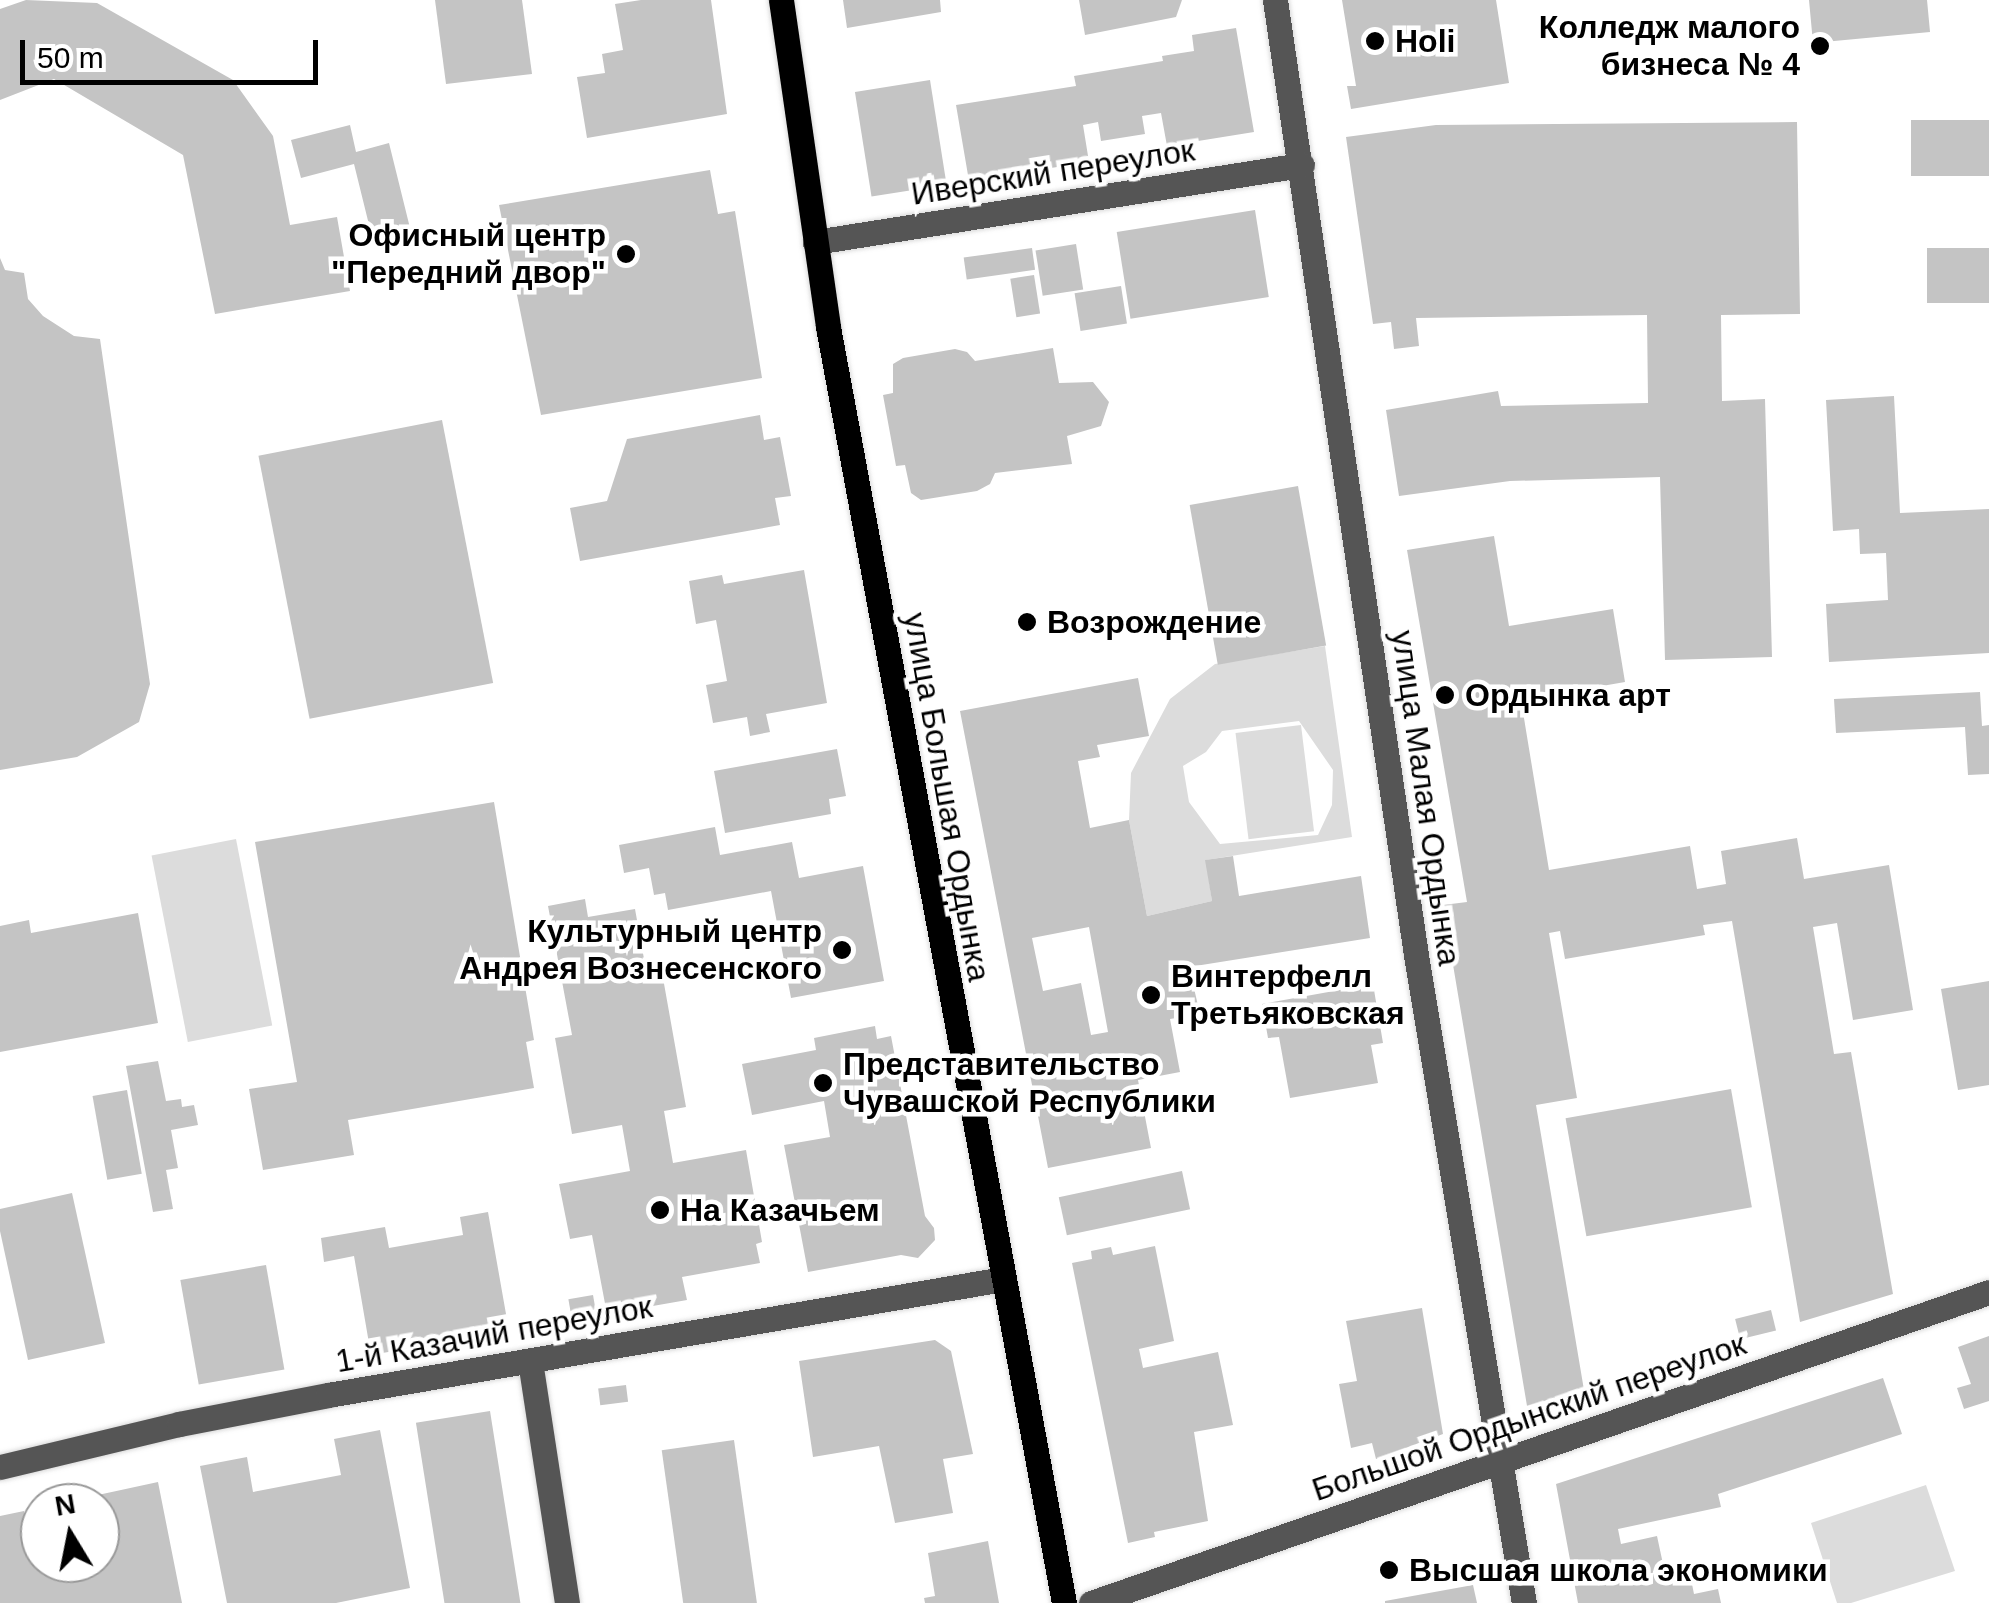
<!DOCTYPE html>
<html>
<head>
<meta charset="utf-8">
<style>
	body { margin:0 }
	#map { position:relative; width:1989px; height:1603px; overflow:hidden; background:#fff; font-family:Helvetica,sans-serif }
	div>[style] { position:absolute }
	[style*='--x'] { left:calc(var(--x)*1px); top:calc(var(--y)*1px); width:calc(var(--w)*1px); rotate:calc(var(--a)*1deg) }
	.green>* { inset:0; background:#dcdcdc; transform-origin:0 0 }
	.building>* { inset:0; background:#c4c4c4; transform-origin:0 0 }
	.roads { filter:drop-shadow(0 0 2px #dbdbdb) drop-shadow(0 0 2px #dbdbdb) }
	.minor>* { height:25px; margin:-12.5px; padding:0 12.5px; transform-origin:12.5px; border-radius:12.5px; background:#555 }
	.major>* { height:25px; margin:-12.5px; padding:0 12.5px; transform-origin:12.5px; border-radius:12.5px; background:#000 }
	.dots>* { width:28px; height:28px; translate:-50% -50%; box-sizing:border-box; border:5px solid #fff; border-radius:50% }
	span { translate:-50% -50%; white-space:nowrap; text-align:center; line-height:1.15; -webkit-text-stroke:9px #fff; paint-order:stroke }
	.poi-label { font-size:32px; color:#000; font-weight:700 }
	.right { translate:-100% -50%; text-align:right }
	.left { translate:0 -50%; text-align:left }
	.street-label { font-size:32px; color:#000 }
	.north { position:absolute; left:20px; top:1483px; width:100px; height:100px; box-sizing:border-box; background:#fff; border:2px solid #999; border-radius:50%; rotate:350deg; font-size:28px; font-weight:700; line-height:40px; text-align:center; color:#000 }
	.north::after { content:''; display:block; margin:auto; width:35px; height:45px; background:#000; clip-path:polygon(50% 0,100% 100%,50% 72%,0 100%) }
	.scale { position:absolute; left:20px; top:40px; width:298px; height:45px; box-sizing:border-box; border:5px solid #000; border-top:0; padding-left:12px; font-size:30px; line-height:35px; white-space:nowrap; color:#000; -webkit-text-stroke:8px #fff; paint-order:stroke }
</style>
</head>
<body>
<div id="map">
	<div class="green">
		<i style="clip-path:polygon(evenodd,1325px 646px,1352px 837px,1206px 860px,1212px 901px,1147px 916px,1129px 820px,1131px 773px,1170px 699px,1215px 664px,1325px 646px,1299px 721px,1333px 770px,1332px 805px,1318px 835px,1220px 844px,1189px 802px,1183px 766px,1206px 752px,1222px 731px,1299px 721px)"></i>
		<i style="left:1301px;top:725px;width:107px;height:66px;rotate:83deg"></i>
		<i style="left:236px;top:839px;width:190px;height:86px;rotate:79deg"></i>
		<i style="clip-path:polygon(1926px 1485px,1955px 1571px,1851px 1603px,1837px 1603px,1811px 1523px)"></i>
	</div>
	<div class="building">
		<i style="clip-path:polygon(26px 0,97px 3px,233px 80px,273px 136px,290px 225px,337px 217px,350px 291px,215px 314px,183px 155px,54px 79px,0 100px,0 9px)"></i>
		<i style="clip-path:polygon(435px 0,522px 0,532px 74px,446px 84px)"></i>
		<i style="clip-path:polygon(641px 0,711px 0,727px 114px,587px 138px,577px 77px,605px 73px,602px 54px,623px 50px,615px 4px)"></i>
		<i style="clip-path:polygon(843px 0,940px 0,941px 12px,847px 28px)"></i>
		<i style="clip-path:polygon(1079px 0,1182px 0,1176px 17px,1085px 35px)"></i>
		<i style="clip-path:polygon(1342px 0,1496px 0,1509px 83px,1351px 109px,1347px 86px,1356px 86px)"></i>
		<i style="clip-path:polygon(1809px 0,1927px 0,1930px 32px,1813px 43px)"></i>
		<i style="clip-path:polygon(1236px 28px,1254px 132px,1167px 146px,1161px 113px,1142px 116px,1145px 134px,1101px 141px,1098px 122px,1083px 125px,1089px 162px,969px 181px,956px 105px,1076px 86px,1074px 76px,1163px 61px,1162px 56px,1194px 51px,1192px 35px)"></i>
		<i style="left:930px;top:80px;width:106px;height:76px;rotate:81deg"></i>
		<i style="left:1989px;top:120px;width:56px;height:78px;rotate:90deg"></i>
		<i style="clip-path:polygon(1797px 122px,1800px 314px,1721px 315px,1722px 401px,1765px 399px,1772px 657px,1665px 660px,1660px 477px,1510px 481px,1399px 496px,1386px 410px,1498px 391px,1501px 406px,1648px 403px,1647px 315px,1416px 318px,1419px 346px,1394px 349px,1391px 322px,1373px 324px,1346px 137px,1436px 125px)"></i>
		<i style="clip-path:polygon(350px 125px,356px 152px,389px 143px,411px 232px,373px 241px,354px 164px,301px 178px,291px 140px)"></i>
		<i style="clip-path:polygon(710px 170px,718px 214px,735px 211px,762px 378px,541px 415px,499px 205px)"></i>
		<i style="left:1255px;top:210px;width:88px;height:140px;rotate:81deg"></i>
		<i style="left:1076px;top:244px;width:46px;height:41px;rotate:81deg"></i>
		<i style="left:1032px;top:248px;width:22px;height:69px;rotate:82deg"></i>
		<i style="left:1989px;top:248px;width:55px;height:62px;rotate:90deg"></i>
		<i style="clip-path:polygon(0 258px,5px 270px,24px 273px,28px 299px,43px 316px,74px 336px,100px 339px,150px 684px,139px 722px,77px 757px,0 770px)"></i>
		<i style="left:1034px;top:275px;width:39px;height:24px;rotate:81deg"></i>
		<i style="left:1121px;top:286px;width:38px;height:47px;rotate:81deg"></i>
		<i style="clip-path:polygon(1053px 348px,1059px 383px,1093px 382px,1109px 402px,1101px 426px,1067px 436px,1072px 464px,995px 473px,990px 484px,977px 491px,921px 500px,911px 493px,905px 465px,896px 466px,883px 395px,893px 393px,893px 364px,903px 358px,955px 349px,967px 352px,975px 361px)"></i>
		<i style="clip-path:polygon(1894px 396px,1900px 513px,1989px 509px,1989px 653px,1829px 662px,1826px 604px,1888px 600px,1886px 553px,1860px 554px,1859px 529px,1833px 531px,1826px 400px)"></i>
		<i style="clip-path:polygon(760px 415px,764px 440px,780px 437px,791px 496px,775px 498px,780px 525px,580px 561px,570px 508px,607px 501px,627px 439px)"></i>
		<i style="left:442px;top:420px;width:268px;height:187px;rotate:79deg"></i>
		<i style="left:1298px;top:486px;width:162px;height:110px;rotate:80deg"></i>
		<i style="clip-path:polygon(1494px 536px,1509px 626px,1613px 609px,1625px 682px,1521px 700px,1549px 870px,1690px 846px,1697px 889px,1726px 884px,1721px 851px,1797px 838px,1804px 879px,1889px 865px,1913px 1010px,1853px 1020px,1837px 923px,1813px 927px,1834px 1054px,1851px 1052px,1893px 1294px,1800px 1322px,1732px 921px,1703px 925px,1705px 935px,1565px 959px,1560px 931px,1549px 933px,1577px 1098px,1536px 1105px,1584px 1390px,1527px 1406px,1443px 905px,1467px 902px,1407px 550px)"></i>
		<i style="clip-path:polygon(804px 570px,827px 703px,766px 714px,770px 732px,750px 736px,747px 717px,713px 723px,706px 685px,727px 681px,716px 620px,696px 624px,689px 581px,722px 575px,724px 584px)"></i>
		<i style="clip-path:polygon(evenodd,1138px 678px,1149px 736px,1097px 745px,1100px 757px,1078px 761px,1090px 828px,1129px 820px,1147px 916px,1212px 901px,1205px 860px,1233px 856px,1239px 896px,1361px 876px,1370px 938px,1189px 967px,1200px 1014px,1170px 1019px,1180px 1072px,1138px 1080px,1151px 1148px,1048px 1168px,960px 711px,1138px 678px,1089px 927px,1108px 1032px,1091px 1035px,1081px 983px,1043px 991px,1032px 938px,1089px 927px)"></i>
		<i style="clip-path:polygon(1980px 692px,1982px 726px,1989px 725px,1989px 774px,1968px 775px,1965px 727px,1836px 733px,1834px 699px)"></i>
		<i style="clip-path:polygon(837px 749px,846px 796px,829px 799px,831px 814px,725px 833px,714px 771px)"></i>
		<i style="clip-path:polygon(494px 802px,534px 1040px,526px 1042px,534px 1088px,348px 1120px,354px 1155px,263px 1170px,249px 1089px,297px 1082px,255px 842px)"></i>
		<i style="clip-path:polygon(715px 827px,720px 855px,792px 842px,799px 878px,863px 866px,884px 981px,791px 998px,771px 891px,668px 910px,665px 893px,654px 895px,649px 868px,624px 873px,619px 845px)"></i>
		<i style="clip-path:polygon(585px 899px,588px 917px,635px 909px,648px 981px,663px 978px,686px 1107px,664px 1111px,673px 1163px,746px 1150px,762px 1242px,756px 1244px,760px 1263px,682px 1277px,687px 1300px,607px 1314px,592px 1235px,570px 1239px,559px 1184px,630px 1171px,622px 1125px,572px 1134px,555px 1038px,572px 1035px,548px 906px)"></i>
		<i style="clip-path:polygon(138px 913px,158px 1023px,0 1052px,0 926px,29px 920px,31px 933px)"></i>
		<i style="clip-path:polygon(1989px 981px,1989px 1085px,1958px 1090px,1941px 989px)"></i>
		<i style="clip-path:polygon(1373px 984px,1383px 1043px,1371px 1045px,1378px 1083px,1290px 1098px,1279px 1037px,1268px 1038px,1262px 1004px)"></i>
		<i style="clip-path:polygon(875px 1026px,877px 1039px,891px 1036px,925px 1216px,934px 1228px,935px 1240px,918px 1258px,901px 1255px,808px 1272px,784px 1145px,830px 1137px,824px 1101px,752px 1115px,742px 1064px,816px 1050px,814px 1038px)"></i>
		<i style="clip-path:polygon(158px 1061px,166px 1101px,181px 1099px,182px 1107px,194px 1105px,198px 1125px,171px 1130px,178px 1168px,166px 1170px,173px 1209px,153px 1212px,126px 1066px)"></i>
		<i style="left:1731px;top:1089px;width:120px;height:168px;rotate:80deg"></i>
		<i style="left:127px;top:1090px;width:85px;height:35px;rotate:80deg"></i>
		<i style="left:1182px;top:1171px;width:39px;height:126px;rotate:78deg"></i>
		<i style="clip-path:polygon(72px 1193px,105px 1343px,28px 1360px,0 1231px,0 1209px)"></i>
		<i style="clip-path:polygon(488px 1212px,509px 1331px,371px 1355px,354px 1256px,324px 1262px,321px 1238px,385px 1227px,389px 1248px,463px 1235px,460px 1217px)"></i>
		<i style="clip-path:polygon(1155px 1246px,1174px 1341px,1139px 1349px,1143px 1368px,1218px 1352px,1233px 1425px,1194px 1432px,1208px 1521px,1154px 1532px,1155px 1537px,1128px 1543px,1072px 1263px,1092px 1259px,1091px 1251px,1111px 1247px,1113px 1255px)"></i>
		<i style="left:266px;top:1265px;width:106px;height:87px;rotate:80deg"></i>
		<i style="left:593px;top:1295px;width:17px;height:25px;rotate:80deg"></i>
		<i style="clip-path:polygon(1422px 1308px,1443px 1434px,1376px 1459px,1372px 1443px,1351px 1448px,1339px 1384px,1357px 1381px,1346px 1321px)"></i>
		<i style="left:1771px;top:1310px;width:21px;height:37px;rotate:76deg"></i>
		<i style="clip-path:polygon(1989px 1336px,1989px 1401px,1964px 1409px,1957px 1388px,1971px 1384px,1958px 1347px)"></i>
		<i style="clip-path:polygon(935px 1340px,951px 1351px,973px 1454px,943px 1459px,953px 1513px,895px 1523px,879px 1446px,813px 1457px,799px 1361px)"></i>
		<i style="clip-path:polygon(1883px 1378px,1902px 1434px,1718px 1494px,1721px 1507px,1618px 1529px,1621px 1544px,1657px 1536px,1666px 1578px,1690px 1574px,1694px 1594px,1718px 1589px,1721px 1603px,1578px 1603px,1556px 1484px)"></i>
		<i style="left:626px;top:1385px;width:17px;height:28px;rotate:83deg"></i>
		<i style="left:490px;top:1411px;width:195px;height:75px;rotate:81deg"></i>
		<i style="clip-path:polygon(380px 1430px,410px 1588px,336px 1603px,227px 1603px,200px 1466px,247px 1457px,253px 1492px,341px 1475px,334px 1439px)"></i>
		<i style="left:734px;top:1440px;width:165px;height:73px;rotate:82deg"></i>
		<i style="clip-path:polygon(158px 1482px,182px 1603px,0 1603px,0 1516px,24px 1511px,36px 1567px,100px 1563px,100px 1503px,85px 1503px,84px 1498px)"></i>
		<i style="clip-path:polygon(988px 1541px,999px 1603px,925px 1603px,924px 1598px,935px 1596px,928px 1553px)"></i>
		<i style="clip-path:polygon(1473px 1585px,1477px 1603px,1385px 1603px,1385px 1601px)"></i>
	</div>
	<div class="roads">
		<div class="minor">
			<i style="--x:1275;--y:0;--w:965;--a:81.6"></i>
			<i style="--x:1416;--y:955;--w:657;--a:80.54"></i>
			<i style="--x:815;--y:242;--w:493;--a:-9"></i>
			<i style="--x:530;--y:1361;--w:245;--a:81.3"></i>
			<i style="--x:0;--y:1467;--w:184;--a:-13.5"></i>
			<i style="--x:179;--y:1424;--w:152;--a:-11"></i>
			<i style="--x:328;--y:1395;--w:685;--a:-9.75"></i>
			<i style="--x:1091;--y:1603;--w:950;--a:-19.1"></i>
		</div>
		<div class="major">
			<i style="--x:781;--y:0;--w:330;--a:81.8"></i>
			<i style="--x:828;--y:327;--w:1298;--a:79.52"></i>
		</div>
	</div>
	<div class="dots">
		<i style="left:1375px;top:41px;background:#000"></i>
		<i style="left:1820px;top:46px;background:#000"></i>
		<i style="left:626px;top:254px;background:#000"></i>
		<i style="left:1027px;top:622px;background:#000"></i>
		<i style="left:1445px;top:695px;background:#000"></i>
		<i style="left:842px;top:950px;background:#000"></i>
		<i style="left:1151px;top:995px;background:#000"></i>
		<i style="left:823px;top:1083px;background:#000"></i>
		<i style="left:660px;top:1210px;background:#000"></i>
		<i style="left:1389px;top:1570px;background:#000"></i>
	</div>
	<div class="poi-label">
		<span class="right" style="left:1800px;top:46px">Колледж малого<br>бизнеса № 4</span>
		<span class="left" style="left:1395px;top:41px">Holi</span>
		<span class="right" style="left:606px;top:254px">Офисный центр<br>"Передний двор"</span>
		<span class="left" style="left:1047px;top:622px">Возрождение</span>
		<span class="left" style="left:1465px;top:695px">Ордынка арт</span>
		<span class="right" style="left:822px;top:950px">Культурный центр<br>Андрея Вознесенского</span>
		<span class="left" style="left:1171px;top:995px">Винтерфелл<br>Третьяковская</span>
		<span class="left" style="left:843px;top:1083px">Представительство<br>Чувашской Республики</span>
		<span class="left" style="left:680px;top:1210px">На Казачьем</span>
		<span class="left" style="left:1409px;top:1570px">Высшая школа экономики</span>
	</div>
	<div class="street-label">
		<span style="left:1053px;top:172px;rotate:-9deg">Иверский переулок</span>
		<span style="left:947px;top:797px;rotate:80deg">улица Большая Ордынка</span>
		<span style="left:1426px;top:798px;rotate:82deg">улица Малая Ордынка</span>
		<span style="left:494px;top:1334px;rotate:-10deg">1-й Казачий переулок</span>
		<span style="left:1529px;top:1417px;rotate:-19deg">Большой Ордынский переулок</span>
	</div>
	<div class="north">N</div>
	<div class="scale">50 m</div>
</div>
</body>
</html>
